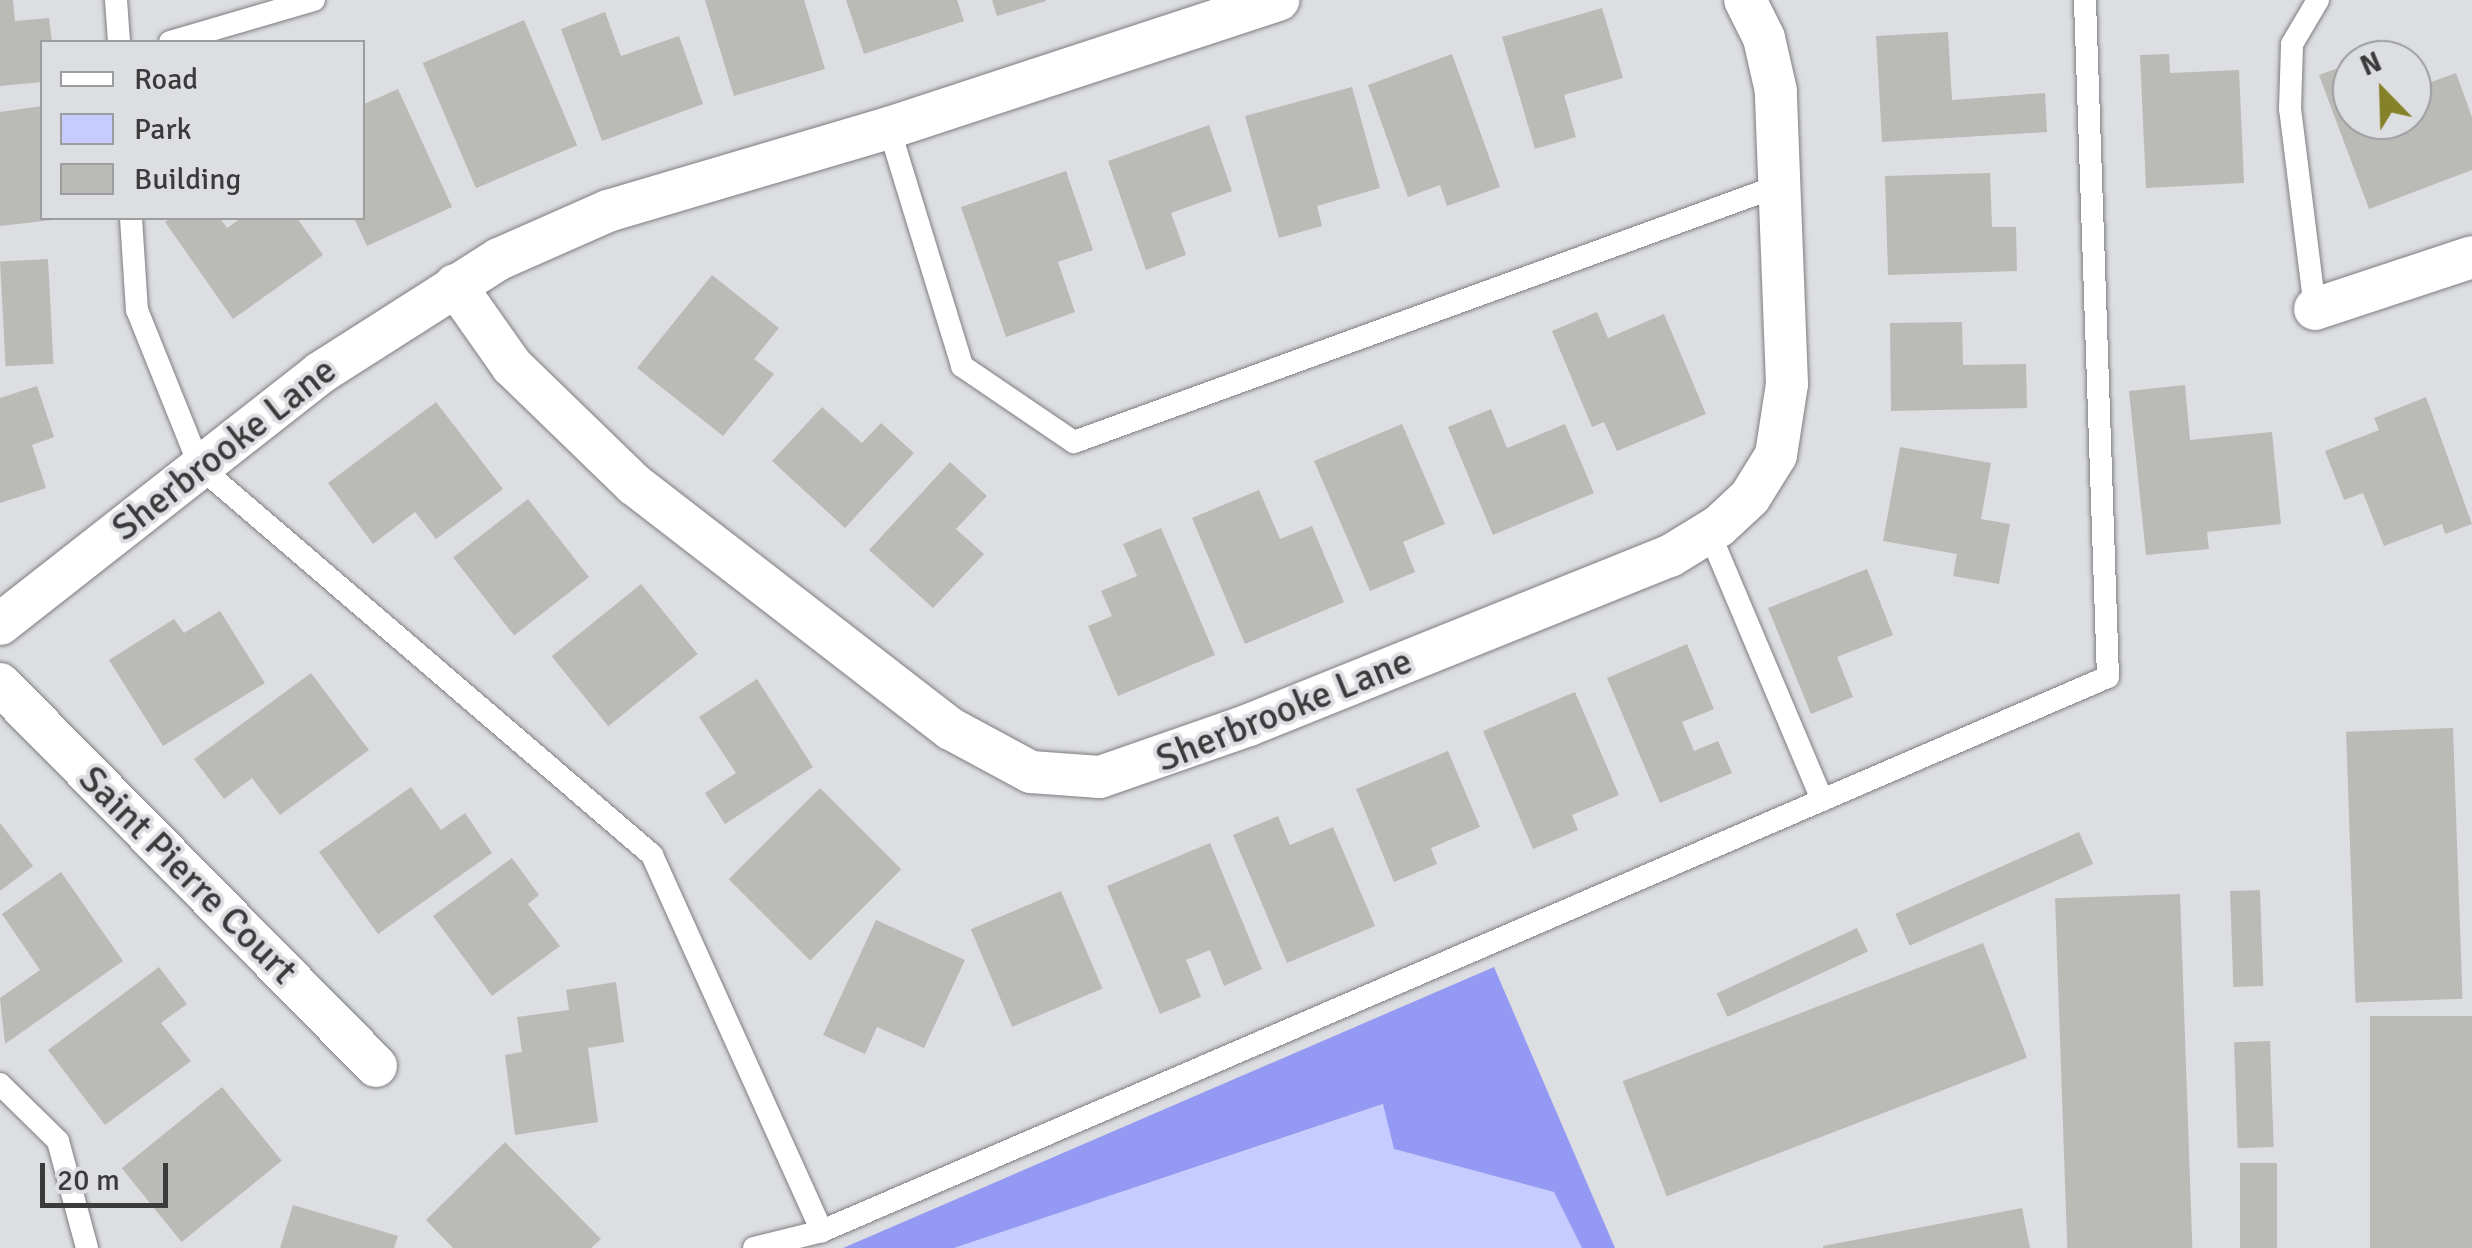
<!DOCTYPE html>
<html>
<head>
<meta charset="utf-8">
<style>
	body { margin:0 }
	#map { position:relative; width:2472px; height:1248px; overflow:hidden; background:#dddee1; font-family:Signika,sans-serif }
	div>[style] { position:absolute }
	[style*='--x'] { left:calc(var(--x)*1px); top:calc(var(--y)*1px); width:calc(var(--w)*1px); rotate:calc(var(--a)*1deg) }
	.green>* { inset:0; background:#c6ccff }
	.forest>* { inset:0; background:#949af3 }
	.building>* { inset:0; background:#babab7; transform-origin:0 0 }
	.roads { filter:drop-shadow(0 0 2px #7d7e81) drop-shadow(0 0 2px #7d7e81) }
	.service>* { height:22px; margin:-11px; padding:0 11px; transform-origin:11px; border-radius:11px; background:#fff }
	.minor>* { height:42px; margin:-21px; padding:0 21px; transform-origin:21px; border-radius:21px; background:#fff }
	span { translate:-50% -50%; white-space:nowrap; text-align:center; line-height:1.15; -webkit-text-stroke:8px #dddee1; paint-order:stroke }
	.street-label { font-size:38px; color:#3b3b3c }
	.legend { position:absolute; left:40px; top:40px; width:325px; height:180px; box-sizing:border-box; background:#dddee1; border:2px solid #9c9d9f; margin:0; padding:12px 18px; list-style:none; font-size:30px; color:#3b3b3c }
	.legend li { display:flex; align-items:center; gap:20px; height:50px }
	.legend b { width:50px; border:2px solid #9c9d9f }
	.north { position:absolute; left:2332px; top:40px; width:100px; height:100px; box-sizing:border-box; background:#dddee1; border:2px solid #9c9d9f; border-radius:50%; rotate:337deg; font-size:28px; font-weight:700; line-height:40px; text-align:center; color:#3b3b3c }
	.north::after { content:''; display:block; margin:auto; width:35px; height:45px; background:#858129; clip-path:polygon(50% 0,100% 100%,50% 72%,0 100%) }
	.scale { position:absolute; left:40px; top:1163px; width:128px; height:45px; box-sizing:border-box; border:5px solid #3b3b3c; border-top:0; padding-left:12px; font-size:30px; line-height:35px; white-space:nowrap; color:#3b3b3c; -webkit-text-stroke:8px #dddee1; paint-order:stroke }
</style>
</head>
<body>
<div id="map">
	<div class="green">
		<i style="clip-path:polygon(1384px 1104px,1394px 1149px,1554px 1192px,1582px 1248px,954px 1248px)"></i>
	</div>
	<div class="forest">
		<i style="clip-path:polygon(1494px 967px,1615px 1248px,1582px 1248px,1554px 1192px,1394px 1149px,1383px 1104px,954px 1248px,843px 1248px)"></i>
	</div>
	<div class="building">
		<i style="clip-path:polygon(0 0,13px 0,15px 21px,49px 18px,52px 42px,42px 42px,42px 82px,0 86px)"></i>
		<i style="clip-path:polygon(705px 0,804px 0,825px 69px,734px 96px)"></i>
		<i style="clip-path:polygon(846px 0,957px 0,964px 21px,864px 54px)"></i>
		<i style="clip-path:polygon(992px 0,1046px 0,1046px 1px,997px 16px)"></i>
		<i style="clip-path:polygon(1602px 8px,1623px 78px,1564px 95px,1576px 137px,1535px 149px,1502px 37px)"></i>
		<i style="clip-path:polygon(605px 12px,621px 56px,679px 36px,703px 104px,602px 141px,561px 29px)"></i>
		<i style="left:524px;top:20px;width:136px;height:110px;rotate:67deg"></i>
		<i style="clip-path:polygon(1948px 32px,1952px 100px,2045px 93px,2047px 132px,1882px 142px,1876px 36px)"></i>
		<i style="clip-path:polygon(2396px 46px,2401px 60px,2360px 60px)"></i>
		<i style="clip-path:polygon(1452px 54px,1500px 187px,1447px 206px,1440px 185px,1408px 197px,1368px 85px)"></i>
		<i style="clip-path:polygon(2169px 54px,2170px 73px,2239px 70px,2244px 183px,2146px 188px,2140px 55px)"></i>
		<i style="clip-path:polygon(2352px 63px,2352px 120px,2412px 120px,2412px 89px,2456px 73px,2472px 117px,2472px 170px,2369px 209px,2319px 75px)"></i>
		<i style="clip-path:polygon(1352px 87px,1380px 188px,1317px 206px,1322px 226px,1279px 238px,1245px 116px)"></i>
		<i style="clip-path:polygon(398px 89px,452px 207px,367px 246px,354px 218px,362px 218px,362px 105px)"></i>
		<i style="clip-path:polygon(42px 106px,42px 218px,52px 220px,0 226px,0 112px)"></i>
		<i style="clip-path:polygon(1209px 125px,1232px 191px,1171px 213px,1186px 255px,1146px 270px,1108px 161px)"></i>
		<i style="clip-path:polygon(1066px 171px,1093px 250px,1058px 262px,1075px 312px,1006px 337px,961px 207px)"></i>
		<i style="clip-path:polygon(1990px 173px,1992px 227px,2016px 227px,2017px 271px,1888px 275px,1885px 176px)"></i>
		<i style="clip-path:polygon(171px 218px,220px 218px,227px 228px,241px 218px,297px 218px,323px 255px,233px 319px,165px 222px)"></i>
		<i style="left:48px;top:259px;width:105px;height:48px;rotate:87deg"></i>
		<i style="clip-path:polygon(712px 275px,779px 328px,754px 359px,774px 374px,723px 436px,637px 368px)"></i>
		<i style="clip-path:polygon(1597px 312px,1608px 338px,1664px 314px,1706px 414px,1617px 451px,1604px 422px,1592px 427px,1552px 331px)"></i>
		<i style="clip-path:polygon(1962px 322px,1963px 365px,2026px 364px,2027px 408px,1891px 411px,1890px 323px)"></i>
		<i style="clip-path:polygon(2185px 385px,2190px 440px,2272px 432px,2281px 524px,2207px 532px,2209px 549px,2146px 555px,2129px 391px)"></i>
		<i style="clip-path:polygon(37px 386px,54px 437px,32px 445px,46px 488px,0 503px,0 398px)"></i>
		<i style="clip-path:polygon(2426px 397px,2472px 524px,2445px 534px,2442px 524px,2384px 546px,2363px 493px,2344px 500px,2325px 451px,2379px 430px,2374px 418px)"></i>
		<i style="clip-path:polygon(436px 402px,503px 489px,436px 539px,415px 512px,373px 544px,328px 483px)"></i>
		<i style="clip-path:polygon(822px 407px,862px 443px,881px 423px,914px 453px,845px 528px,772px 461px)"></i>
		<i style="clip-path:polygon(1491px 409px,1507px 448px,1565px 424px,1594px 493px,1493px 535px,1448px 427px)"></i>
		<i style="clip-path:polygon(1402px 424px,1445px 524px,1403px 542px,1415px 572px,1370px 591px,1314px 461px)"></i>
		<i style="clip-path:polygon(1900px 447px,1991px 463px,1981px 519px,2010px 524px,1999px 584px,1953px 576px,1957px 554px,1883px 541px)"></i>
		<i style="clip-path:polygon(950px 462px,987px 496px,956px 529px,984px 554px,933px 608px,869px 550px)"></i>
		<i style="clip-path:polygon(1259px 490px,1280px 539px,1312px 526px,1344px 602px,1245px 644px,1192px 518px)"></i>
		<i style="left:528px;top:499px;width:99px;height:95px;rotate:52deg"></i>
		<i style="clip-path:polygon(1161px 528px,1215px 655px,1118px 696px,1088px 626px,1112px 616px,1101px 591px,1137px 576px,1123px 544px)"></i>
		<i style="clip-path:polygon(1867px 569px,1893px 635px,1837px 657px,1853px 697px,1811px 714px,1768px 608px)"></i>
		<i style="left:641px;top:584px;width:90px;height:115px;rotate:51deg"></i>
		<i style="clip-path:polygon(220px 611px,265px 683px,163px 746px,109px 660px,174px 619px,184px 633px)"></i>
		<i style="clip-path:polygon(1687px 644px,1714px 709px,1682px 722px,1694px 751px,1718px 741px,1732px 773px,1660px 803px,1607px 678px)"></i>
		<i style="clip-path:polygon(311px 673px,369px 750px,280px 815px,252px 778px,224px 799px,194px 759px)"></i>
		<i style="clip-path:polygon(757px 679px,813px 767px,725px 824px,705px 793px,736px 773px,699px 717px)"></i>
		<i style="clip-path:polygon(1575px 692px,1619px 795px,1572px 815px,1578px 830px,1533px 849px,1483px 731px)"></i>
		<i style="left:2453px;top:728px;width:271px;height:107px;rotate:88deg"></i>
		<i style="clip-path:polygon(1448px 751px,1480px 827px,1431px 848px,1437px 864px,1394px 882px,1356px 789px)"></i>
		<i style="clip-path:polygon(411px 787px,441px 830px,465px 813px,492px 853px,378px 934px,319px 852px)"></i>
		<i style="left:820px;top:788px;width:115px;height:129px;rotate:45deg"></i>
		<i style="clip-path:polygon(1278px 816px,1290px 845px,1333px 827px,1375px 926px,1287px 963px,1233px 835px)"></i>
		<i style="clip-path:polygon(0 823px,33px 866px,0 891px)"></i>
		<i style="left:2079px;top:832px;width:35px;height:201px;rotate:66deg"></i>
		<i style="clip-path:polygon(1210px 843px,1262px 969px,1224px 986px,1210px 950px,1186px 960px,1201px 997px,1160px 1014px,1107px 886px)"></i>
		<i style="clip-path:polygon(512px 858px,539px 895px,528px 904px,560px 946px,492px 996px,433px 916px)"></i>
		<i style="clip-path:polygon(61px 872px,123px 961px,5px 1044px,0 998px,40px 970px,2px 914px)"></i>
		<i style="left:2260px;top:890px;width:96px;height:30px;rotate:88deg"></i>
		<i style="left:1061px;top:891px;width:106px;height:98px;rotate:67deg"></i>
		<i style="left:2180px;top:894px;width:354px;height:125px;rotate:88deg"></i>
		<i style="clip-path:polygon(876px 920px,965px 960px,924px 1048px,877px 1027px,865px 1054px,823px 1035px)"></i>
		<i style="left:1857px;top:928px;width:26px;height:155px;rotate:65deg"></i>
		<i style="left:1983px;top:943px;width:123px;height:386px;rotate:69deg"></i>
		<i style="clip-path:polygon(159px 967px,187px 1004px,161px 1023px,191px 1061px,105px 1125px,48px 1050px)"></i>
		<i style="clip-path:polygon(616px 982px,624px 1042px,588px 1048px,598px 1122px,515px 1135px,505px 1055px,522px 1052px,517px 1017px,569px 1010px,566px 990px)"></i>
		<i style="left:2472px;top:1016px;width:232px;height:102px;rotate:90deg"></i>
		<i style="left:2270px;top:1041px;width:106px;height:36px;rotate:88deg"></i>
		<i style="left:222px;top:1087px;width:95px;height:129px;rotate:51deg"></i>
		<i style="clip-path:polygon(505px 1142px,601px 1239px,591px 1248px,453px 1248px,426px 1220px)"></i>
		<i style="left:2240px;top:1163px;width:37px;height:85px"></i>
		<i style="clip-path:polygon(293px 1205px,398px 1236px,394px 1248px,280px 1248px)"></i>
		<i style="clip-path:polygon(2022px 1208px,2030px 1248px,1823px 1248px,1823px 1246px)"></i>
	</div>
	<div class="roads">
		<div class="service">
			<i style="--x:116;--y:0;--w:42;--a:85.9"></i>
			<i style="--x:170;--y:42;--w:150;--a:-16.3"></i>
			<i style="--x:889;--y:128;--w:249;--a:72.9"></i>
			<i style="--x:962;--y:366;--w:135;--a:34.2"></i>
			<i style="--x:1074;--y:442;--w:752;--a:-19.98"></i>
			<i style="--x:131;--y:218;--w:92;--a:86.3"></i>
			<i style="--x:137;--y:310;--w:169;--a:68.1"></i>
			<i style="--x:200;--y:467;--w:596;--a:40.64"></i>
			<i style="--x:652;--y:855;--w:413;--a:65.7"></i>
			<i style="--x:2315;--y:309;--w:202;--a:-97.1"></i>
			<i style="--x:2290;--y:109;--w:65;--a:-88.2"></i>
			<i style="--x:2292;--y:44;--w:51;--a:-59.4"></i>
			<i style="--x:1709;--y:532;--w:291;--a:67.1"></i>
			<i style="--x:0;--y:1084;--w:81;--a:44.5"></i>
			<i style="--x:58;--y:1141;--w:111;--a:74.8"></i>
			<i style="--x:754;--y:1248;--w:70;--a:-14"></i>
			<i style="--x:822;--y:1231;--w:1400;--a:-23.31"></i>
			<i style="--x:2108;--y:677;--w:677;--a:-91.95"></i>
		</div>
		<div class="minor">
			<i style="--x:455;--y:285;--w:99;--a:54.9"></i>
			<i style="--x:512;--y:366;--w:171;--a:44.1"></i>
			<i style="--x:635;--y:485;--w:399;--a:37.7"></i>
			<i style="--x:951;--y:729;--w:91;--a:28.3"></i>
			<i style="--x:1031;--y:772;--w:69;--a:4.1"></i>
			<i style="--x:1100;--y:777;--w:158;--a:-19.2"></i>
			<i style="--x:1249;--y:725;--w:454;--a:-21.9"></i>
			<i style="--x:1670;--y:556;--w:57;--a:-31.5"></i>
			<i style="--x:1719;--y:526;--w:42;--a:-43.1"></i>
			<i style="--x:1750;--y:497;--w:49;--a:-58.2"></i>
			<i style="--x:1776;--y:455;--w:72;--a:-81.2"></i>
			<i style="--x:1787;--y:384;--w:293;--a:-92.2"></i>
			<i style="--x:1776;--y:91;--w:54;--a:-102.8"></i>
			<i style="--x:1764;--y:38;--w:42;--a:-116.6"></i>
			<i style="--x:2315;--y:309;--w:165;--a:-18.3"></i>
			<i style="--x:0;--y:624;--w:407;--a:-38.1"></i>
			<i style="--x:320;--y:373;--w:212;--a:-32.5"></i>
			<i style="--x:499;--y:259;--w:119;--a:-23.8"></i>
			<i style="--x:608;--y:211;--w:293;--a:-16.5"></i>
			<i style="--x:889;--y:128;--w:410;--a:-18.2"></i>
			<i style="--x:0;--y:684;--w:536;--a:45.45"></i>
		</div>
	</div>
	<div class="street-label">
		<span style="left:224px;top:449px;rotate:-38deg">Sherbrooke Lane</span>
		<span style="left:1284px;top:710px;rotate:-22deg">Sherbrooke Lane</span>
		<span style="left:188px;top:875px;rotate:45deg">Saint Pierre Court</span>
	</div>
	<ul class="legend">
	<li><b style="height:12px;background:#fff"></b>Road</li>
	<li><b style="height:28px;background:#c6ccff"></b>Park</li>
	<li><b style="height:28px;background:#babab7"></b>Building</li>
	</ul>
	<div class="north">N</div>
	<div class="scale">20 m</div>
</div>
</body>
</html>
